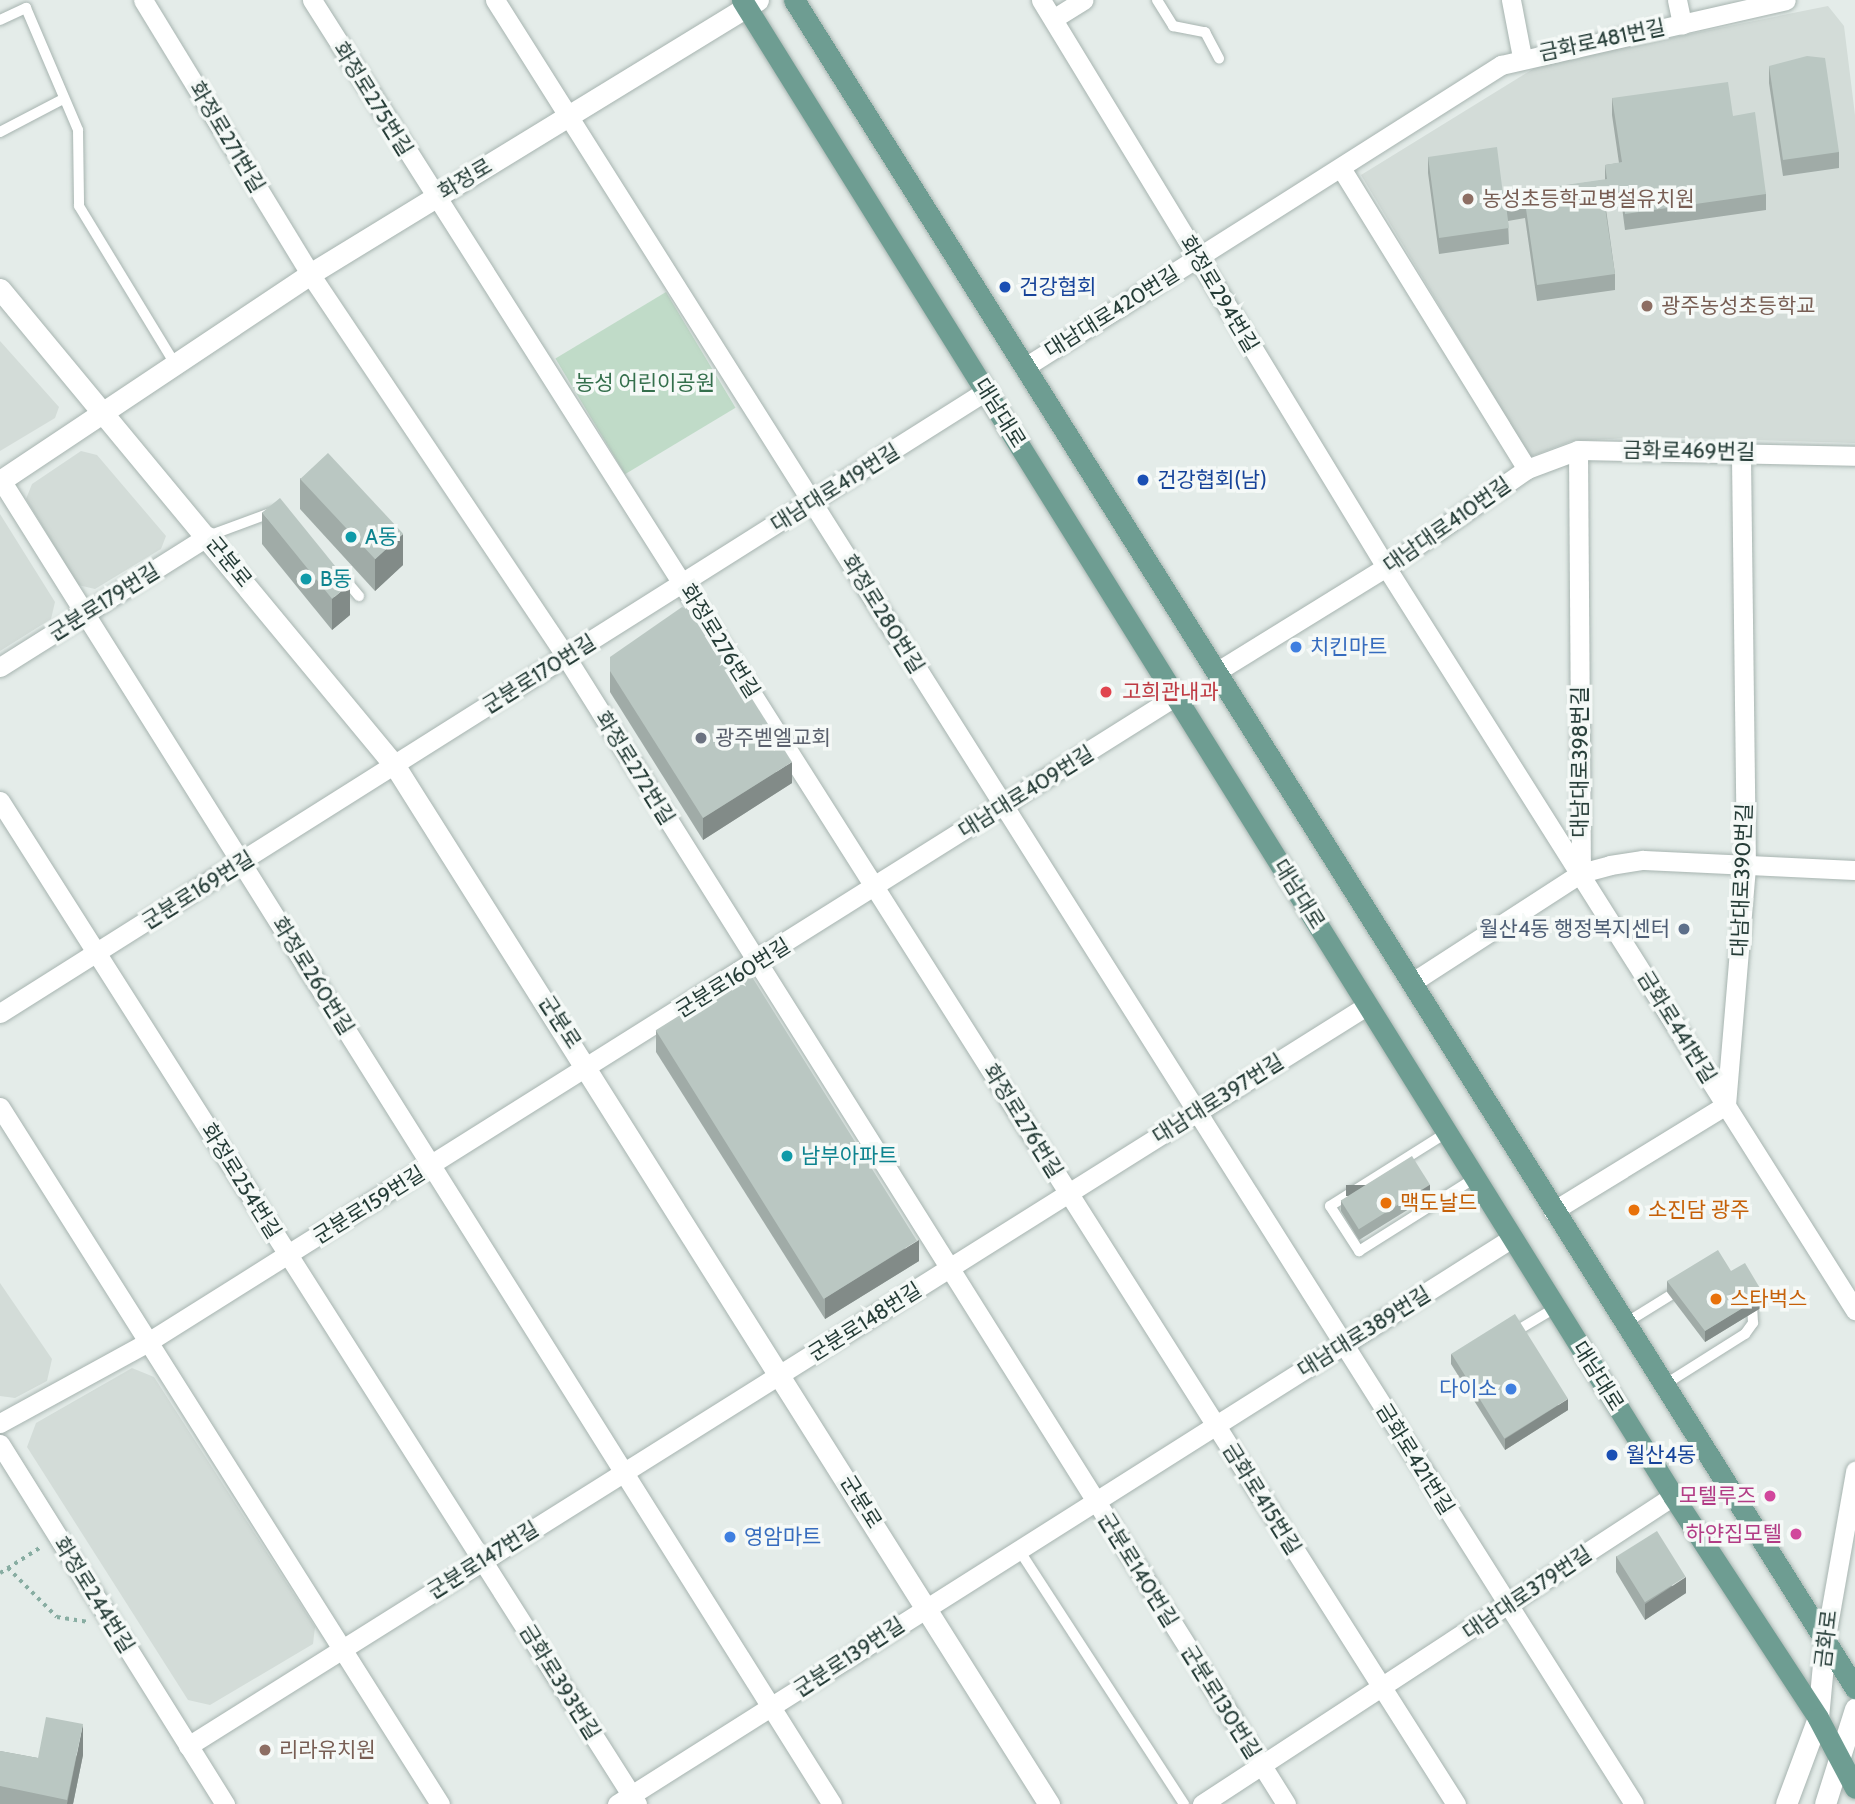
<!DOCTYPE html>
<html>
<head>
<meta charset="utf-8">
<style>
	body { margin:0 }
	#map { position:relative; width:1855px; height:1804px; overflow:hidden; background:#e4ece9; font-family:Cabin,"Noto Sans KR",sans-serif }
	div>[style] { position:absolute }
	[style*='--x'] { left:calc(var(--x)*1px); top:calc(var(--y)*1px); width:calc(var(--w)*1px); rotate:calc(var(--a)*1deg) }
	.built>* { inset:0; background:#d3dcd8 }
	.green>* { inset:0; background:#c0dbc8; transform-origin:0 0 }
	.path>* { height:3.5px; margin-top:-1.75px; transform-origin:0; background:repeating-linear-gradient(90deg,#88ada2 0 3.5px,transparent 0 8.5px) }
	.roads { filter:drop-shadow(0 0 2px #a7b4b0) drop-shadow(0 0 2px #a7b4b0) }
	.service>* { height:10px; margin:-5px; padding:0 5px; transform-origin:5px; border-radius:5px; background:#fff }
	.minor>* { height:19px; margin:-9.5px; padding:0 9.5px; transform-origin:9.5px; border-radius:9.5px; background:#fff }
	.tertiary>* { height:21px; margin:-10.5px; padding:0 10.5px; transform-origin:10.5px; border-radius:10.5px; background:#fff }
	.secondary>* { height:21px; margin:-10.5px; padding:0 10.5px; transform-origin:10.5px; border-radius:10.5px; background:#fff }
	.primary>* { height:21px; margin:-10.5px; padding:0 10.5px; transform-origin:10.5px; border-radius:10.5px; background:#6e9d92 }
	.wall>* { inset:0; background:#a0aba7 }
	.shaded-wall>* { inset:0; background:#828b88; transform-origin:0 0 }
	.building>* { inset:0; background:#bac7c2; transform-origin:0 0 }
	.dots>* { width:19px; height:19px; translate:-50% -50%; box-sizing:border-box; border:4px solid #f5f9f7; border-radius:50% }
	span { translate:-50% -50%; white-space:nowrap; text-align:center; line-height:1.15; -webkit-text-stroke:7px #f5f9f7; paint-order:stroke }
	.street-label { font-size:21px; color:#253c37 }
	.education-label { font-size:21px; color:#785e54 }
	.left { translate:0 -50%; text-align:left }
	.transit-label { font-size:21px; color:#164399 }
	.park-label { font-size:21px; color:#346f4c }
	.culture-label { font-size:21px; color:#0d838f }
	.shop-label { font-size:21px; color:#366cbe }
	.right { translate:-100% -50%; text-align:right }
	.health-label { font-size:21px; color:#be3a42 }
	.worship-label { font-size:21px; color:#5b616d }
	.service-label { font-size:21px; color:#4e5e75 }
	.food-label { font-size:21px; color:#c56008 }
	.hotel-label { font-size:21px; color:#b23c85 }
</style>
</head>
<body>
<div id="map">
	<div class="built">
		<i style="clip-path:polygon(1828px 6px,1844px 26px,1855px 115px,1855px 443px,1646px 437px,1572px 441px,1530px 457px,1361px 175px,1541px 64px)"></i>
		<i style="clip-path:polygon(0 341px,59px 407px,55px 418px,0 451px)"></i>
		<i style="clip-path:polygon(81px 451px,97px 455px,166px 536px,161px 549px,95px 589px,78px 585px,26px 499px,32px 484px)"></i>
		<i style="clip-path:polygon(0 514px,55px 602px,51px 619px,0 651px)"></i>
		<i style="clip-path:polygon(0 1283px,52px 1359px,47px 1381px,15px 1398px,0 1396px)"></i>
		<i style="clip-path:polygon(132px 1368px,154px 1377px,315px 1627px,313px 1644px,210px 1705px,188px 1700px,27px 1447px,36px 1423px)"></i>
	</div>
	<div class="green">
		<i style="left:666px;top:292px;width:135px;height:129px;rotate:59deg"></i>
	</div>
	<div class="path">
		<i style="--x:8;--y:1568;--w:69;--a:45"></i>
		<i style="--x:57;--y:1617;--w:32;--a:9"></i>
		<i style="--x:0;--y:1573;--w:49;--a:-32.4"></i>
	</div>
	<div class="roads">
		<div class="service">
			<i style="--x:1157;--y:0;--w:31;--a:58"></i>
			<i style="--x:1173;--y:26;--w:33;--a:11"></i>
			<i style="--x:1205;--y:32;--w:30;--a:62"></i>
			<i style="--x:0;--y:20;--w:29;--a:-25"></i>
			<i style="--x:26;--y:8;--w:133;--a:66.9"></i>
			<i style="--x:78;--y:130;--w:76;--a:89.2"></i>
			<i style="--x:79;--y:206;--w:185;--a:58.7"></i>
			<i style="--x:0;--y:132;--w:71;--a:-27.6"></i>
			<i style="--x:208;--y:536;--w:69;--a:-20.3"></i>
			<i style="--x:343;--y:577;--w:25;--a:50"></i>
			<i style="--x:1446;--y:1133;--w:137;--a:147.8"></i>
			<i style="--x:1330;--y:1206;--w:54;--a:57.2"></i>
			<i style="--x:1359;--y:1251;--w:137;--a:-32.2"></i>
			<i style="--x:1624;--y:1324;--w:65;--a:-31.7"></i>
			<i style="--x:1518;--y:1330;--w:43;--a:-30.7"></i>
			<i style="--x:1664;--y:1385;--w:96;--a:-32.2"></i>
			<i style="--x:1745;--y:1334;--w:14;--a:-54"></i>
			<i style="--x:1753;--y:1323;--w:21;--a:-93"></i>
			<i style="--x:1019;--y:1550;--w:303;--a:57"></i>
		</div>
		<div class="minor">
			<i style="--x:143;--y:0;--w:321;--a:58.6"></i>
			<i style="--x:310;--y:274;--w:461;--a:56.2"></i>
			<i style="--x:566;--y:657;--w:1354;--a:57.88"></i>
			<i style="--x:312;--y:0;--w:2136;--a:57.62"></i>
			<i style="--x:495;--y:0;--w:2133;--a:57.73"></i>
			<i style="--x:1041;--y:0;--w:664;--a:58.68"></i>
			<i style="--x:1386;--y:567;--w:879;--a:57.74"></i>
			<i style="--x:1511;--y:0;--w:58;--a:79.1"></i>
			<i style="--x:1677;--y:0;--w:25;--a:78"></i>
			<i style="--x:1053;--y:19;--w:36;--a:-32"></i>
			<i style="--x:1341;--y:168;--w:354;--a:58.3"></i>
			<i style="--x:1025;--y:367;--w:564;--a:-32.39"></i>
			<i style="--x:1501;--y:65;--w:292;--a:-12.8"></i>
			<i style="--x:1578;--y:450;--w:422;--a:89.6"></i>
			<i style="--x:1;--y:480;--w:1563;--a:57.89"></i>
			<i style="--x:0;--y:667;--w:246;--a:-32.2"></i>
			<i style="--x:1216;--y:672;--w:200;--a:-31.7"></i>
			<i style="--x:1386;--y:567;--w:172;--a:-34.8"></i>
			<i style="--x:1527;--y:469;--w:54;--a:-20.4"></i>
			<i style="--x:1578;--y:450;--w:277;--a:1.2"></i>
			<i style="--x:0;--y:801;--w:1188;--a:57.58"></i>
			<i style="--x:1411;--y:983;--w:202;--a:-32.9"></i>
			<i style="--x:1581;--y:873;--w:30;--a:-15"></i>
			<i style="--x:1610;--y:865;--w:33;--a:-9"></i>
			<i style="--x:1643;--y:860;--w:212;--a:2.7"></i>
			<i style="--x:0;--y:1013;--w:1166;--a:-32.25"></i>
			<i style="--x:0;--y:1107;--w:824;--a:57.74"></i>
			<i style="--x:1553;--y:1211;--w:203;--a:-31.5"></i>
			<i style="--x:1726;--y:1105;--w:240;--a:-85.2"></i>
			<i style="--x:1746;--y:866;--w:414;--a:-90.7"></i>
			<i style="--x:0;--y:1423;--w:169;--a:-28.7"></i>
			<i style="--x:148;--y:1342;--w:1214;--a:-32.15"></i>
			<i style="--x:0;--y:1444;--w:425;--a:58"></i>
			<i style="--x:1825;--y:1642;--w:174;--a:-80"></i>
			<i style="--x:188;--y:1746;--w:1393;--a:-32.13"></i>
			<i style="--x:617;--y:1804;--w:1059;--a:-32.31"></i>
			<i style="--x:1202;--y:1804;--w:563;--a:-33.18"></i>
		</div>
		<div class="tertiary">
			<i style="--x:0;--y:289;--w:619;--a:50.37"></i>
			<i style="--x:395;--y:766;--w:1227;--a:57.79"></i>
			<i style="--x:0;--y:481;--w:373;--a:-33.7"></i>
			<i style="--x:310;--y:274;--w:525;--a:-31.45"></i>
		</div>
		<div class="secondary">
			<i style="--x:1786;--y:1804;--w:92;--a:-69.6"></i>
			<i style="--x:1818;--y:1718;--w:76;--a:-84.7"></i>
			<i style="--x:1825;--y:1804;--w:100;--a:-72.5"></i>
		</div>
		<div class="primary">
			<i style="--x:742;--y:0;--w:1762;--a:58.1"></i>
			<i style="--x:1673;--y:1496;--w:265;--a:56.8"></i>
			<i style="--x:1818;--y:1718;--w:79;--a:62.1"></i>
			<i style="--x:794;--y:0;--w:1994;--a:57.85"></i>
		</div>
	</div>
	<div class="wall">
		<i style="clip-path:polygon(1769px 66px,1839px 152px,1839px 168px,1783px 176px,1769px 83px)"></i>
		<i style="clip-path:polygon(1612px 98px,1733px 116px,1766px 194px,1766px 210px,1625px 230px,1622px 207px,1606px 209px,1615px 274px,1615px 290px,1537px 301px,1525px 218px,1508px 221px,1509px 244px,1439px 254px,1428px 173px,1428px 157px,1503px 194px,1605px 180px,1605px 165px,1619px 163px,1612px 115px)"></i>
		<i style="clip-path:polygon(300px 478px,403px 565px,375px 591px,300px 509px)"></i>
		<i style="clip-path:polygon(262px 512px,350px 615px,332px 630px,262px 544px)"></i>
		<i style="clip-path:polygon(610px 657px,792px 783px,703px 840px,610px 692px)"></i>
		<i style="clip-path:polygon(656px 1030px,919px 1261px,825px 1319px,656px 1052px)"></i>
		<i style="clip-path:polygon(1430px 1196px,1359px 1240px,1341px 1211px,1341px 1200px)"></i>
		<i style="clip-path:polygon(1731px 1271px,1764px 1306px,1705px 1342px,1667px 1292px,1667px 1281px)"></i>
		<i style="clip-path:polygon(1451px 1354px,1568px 1410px,1505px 1450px,1451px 1364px)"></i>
		<i style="clip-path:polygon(1616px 1556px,1686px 1593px,1645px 1620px,1616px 1572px)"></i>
		<i style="clip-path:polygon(0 1751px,38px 1758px,83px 1755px,73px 1804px,0 1804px)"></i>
	</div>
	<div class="shaded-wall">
		<i style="clip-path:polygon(403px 534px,403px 565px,375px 591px,375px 559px)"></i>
		<i style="clip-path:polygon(350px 584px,350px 615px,332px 630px,332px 599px)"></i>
		<i style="clip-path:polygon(792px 762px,792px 783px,703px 840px,703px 818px)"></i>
		<i style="left:1430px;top:1185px;width:11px;height:84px;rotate:90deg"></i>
		<i style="clip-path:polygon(919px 1240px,919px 1261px,825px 1319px,825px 1298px)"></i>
		<i style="clip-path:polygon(1764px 1295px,1764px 1306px,1705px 1342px,1705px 1331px)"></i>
		<i style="clip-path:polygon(1568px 1399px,1568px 1410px,1505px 1450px,1505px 1439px)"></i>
		<i style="clip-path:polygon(1686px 1577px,1686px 1593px,1645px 1620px,1645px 1604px)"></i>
		<i style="clip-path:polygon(83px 1724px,83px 1755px,73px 1804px,67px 1804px)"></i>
	</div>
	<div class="building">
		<i style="clip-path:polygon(1807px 56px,1825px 58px,1839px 152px,1783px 160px,1769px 66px)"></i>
		<i style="clip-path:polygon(1728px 82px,1733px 116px,1755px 112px,1766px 194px,1625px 214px,1622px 191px,1603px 194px,1615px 274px,1537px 285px,1525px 202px,1506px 205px,1509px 228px,1439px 238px,1428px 157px,1497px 147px,1503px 194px,1607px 179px,1605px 165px,1622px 162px,1612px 98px)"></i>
		<i style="left:328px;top:453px;width:110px;height:38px;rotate:47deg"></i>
		<i style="left:280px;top:498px;width:111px;height:23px;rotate:51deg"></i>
		<i style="clip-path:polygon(682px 607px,699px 615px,792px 762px,703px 818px,610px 671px,610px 657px)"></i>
		<i style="left:749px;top:972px;width:317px;height:110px;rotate:58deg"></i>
		<i style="left:1412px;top:1156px;width:34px;height:84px;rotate:58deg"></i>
		<i style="clip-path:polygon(1718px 1250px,1731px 1271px,1745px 1263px,1764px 1295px,1705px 1331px,1667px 1281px)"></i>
		<i style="left:1515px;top:1314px;width:100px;height:75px;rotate:58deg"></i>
		<i style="left:1657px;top:1531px;width:54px;height:48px;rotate:58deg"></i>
		<i style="clip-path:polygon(46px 1717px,83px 1724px,67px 1800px,0 1786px,0 1751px,38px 1758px)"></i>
	</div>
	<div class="dots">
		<i style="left:1468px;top:199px;background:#8d6e63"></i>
		<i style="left:1005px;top:287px;background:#1a4fb4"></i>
		<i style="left:1647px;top:306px;background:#8d6e63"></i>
		<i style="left:1143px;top:480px;background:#1a4fb4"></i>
		<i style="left:351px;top:537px;background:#0f9aa8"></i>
		<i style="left:306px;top:579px;background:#0f9aa8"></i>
		<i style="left:1296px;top:647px;background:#3f7fe0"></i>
		<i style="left:1106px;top:692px;background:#e0444e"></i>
		<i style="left:701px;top:738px;background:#6b7280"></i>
		<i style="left:1684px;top:929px;background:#5c6f8a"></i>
		<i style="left:787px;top:1156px;background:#0f9aa8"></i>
		<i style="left:1386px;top:1203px;background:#e8710a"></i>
		<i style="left:1634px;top:1210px;background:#e8710a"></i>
		<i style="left:1716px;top:1299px;background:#e8710a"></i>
		<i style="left:1511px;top:1389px;background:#3f7fe0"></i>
		<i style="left:1612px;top:1455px;background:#1a4fb4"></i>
		<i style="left:1770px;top:1496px;background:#d1479c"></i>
		<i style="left:1796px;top:1534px;background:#d1479c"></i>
		<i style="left:730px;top:1537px;background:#3f7fe0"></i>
		<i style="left:265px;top:1750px;background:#8d6e63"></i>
	</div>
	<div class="street-label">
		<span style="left:1602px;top:40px;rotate:-12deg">금화로481번길</span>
		<span style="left:373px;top:99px;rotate:58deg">화정로275번길</span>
		<span style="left:227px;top:137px;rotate:59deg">화정로271번길</span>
		<span style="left:465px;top:179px;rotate:-31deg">화정로</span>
		<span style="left:1219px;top:294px;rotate:59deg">화정로294번길</span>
		<span style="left:1112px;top:312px;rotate:-32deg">대남대로420번길</span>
		<span style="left:1000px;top:413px;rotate:58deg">대남대로</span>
		<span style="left:1689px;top:451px;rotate:1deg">금화로469번길</span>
		<span style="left:835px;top:488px;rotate:-32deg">대남대로419번길</span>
		<span style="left:1447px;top:525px;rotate:-35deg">대남대로410번길</span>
		<span style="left:229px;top:562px;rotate:51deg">군분로</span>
		<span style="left:104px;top:602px;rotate:-32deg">군분로179번길</span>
		<span style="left:883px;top:614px;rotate:58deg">화정로280번길</span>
		<span style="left:720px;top:641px;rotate:58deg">화정로276번길</span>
		<span style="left:539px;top:674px;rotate:-32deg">군분로170번길</span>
		<span style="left:1580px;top:762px;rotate:-90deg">대남대로398번길</span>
		<span style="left:635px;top:768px;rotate:58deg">화정로272번길</span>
		<span style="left:1026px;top:792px;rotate:-32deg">대남대로409번길</span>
		<span style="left:1742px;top:880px;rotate:-88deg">대남대로390번길</span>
		<span style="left:198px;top:890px;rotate:-32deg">군분로169번길</span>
		<span style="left:1299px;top:894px;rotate:58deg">대남대로</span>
		<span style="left:313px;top:976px;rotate:58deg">화정로260번길</span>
		<span style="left:733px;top:978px;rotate:-32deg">군분로160번길</span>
		<span style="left:560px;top:1022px;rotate:57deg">군분로</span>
		<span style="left:1677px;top:1027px;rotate:58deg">금화로441번길</span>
		<span style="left:1218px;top:1099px;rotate:-32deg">대남대로397번길</span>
		<span style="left:1023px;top:1121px;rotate:58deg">화정로276번길</span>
		<span style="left:241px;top:1181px;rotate:58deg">화정로254번길</span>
		<span style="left:369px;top:1205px;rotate:-32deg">군분로159번길</span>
		<span style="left:865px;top:1322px;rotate:-32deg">군분로148번길</span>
		<span style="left:1364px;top:1332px;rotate:-32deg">대남대로389번길</span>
		<span style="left:1598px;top:1376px;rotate:58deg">대남대로</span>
		<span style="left:1415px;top:1459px;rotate:58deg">금화로421번길</span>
		<span style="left:1262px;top:1499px;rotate:58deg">금화로415번길</span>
		<span style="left:861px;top:1502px;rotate:58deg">군분로</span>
		<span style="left:483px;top:1560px;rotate:-32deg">군분로147번길</span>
		<span style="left:1138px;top:1570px;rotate:58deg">군분로140번길</span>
		<span style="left:1527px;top:1593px;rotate:-34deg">대남대로379번길</span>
		<span style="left:94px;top:1595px;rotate:58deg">화정로244번길</span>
		<span style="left:1826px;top:1639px;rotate:-83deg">금화로</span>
		<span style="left:849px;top:1657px;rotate:-33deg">군분로139번길</span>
		<span style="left:560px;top:1682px;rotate:58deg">금화로393번길</span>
		<span style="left:1221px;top:1702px;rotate:58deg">군분로130번길</span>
	</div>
	<div class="education-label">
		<span class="left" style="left:1482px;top:199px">농성초등학교병설유치원</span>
		<span class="left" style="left:1661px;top:306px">광주농성초등학교</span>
		<span class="left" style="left:279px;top:1750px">리라유치원</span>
	</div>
	<div class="transit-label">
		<span class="left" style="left:1019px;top:287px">건강협회</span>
		<span class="left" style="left:1157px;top:480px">건강협회(남)</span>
		<span class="left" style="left:1626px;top:1455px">월산4동</span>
	</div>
	<div class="park-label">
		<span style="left:645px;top:383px">농성 어린이공원</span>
	</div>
	<div class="culture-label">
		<span class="left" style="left:365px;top:537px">A동</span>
		<span class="left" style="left:320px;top:579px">B동</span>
		<span class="left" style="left:801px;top:1156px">남부아파트</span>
	</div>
	<div class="shop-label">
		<span class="left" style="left:1310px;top:647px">치킨마트</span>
		<span class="right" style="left:1497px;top:1389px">다이소</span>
		<span class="left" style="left:744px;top:1537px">영암마트</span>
	</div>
	<div class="health-label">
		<span class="left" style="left:1122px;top:692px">고희관내과</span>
	</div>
	<div class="worship-label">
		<span class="left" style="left:715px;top:738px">광주벧엘교회</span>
	</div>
	<div class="service-label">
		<span class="right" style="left:1670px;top:929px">월산4동 행정복지센터</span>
	</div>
	<div class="food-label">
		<span class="left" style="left:1400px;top:1203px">맥도날드</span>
		<span class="left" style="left:1648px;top:1210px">소진담 광주</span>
		<span class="left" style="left:1730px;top:1299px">스타벅스</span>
	</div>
	<div class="hotel-label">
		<span class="right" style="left:1756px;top:1496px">모텔루즈</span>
		<span class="right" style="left:1782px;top:1534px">하얀집모텔</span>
	</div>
</div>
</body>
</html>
